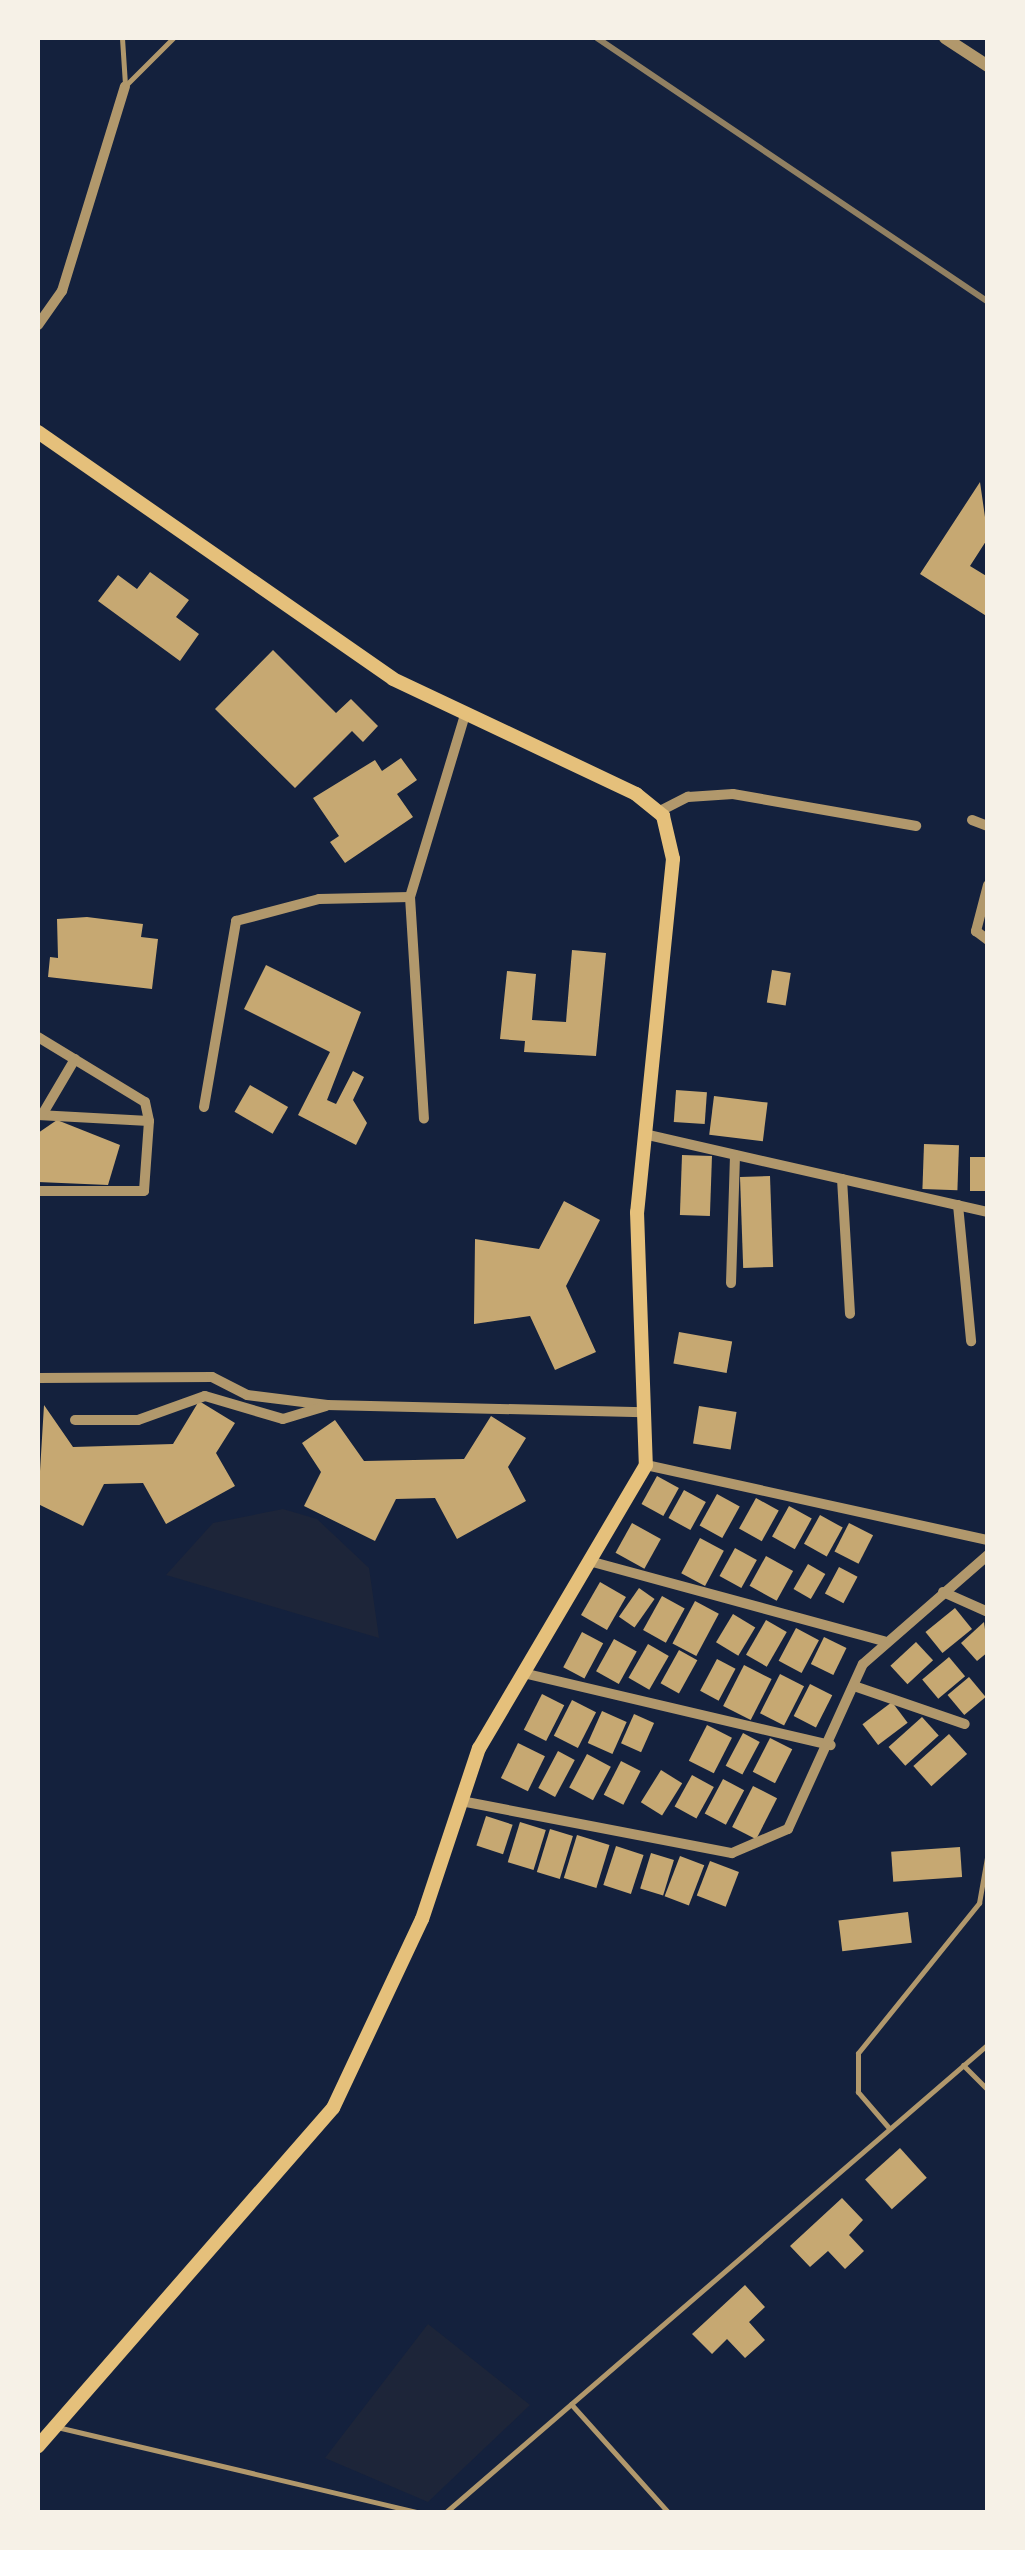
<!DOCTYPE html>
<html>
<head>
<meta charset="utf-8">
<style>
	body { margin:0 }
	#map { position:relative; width:1025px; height:2550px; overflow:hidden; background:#14213d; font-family:Literata,serif }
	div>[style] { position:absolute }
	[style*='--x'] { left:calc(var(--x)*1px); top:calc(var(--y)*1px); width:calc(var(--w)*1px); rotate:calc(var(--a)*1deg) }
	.green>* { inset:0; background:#1d2539 }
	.building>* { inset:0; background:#c6a872; transform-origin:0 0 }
	.service>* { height:5px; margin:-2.5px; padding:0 2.5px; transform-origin:2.5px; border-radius:2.5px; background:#b1986c }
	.minor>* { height:10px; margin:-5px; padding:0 5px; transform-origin:5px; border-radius:5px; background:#b1986c }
	.tertiary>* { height:12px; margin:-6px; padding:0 6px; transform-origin:6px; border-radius:6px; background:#b1986c }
	.secondary>* { height:14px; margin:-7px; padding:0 7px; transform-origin:7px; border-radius:7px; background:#e5c07b }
	.rail>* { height:6px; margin:-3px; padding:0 3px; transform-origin:3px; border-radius:3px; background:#918062 }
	span { translate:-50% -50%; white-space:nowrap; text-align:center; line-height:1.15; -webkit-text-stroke:8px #f6f1e7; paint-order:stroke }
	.frame { position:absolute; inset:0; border:40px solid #f6f1e7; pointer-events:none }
</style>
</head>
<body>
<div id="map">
	<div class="green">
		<i style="clip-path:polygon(283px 1509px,317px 1519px,369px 1568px,379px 1638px,166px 1575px,213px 1523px)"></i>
		<i style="clip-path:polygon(428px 2324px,530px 2405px,428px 2502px,325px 2458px)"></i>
	</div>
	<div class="building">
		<i style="clip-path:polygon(980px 482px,988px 538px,970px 566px,988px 577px,988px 617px,920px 574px)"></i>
		<i style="clip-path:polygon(150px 572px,189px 600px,176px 617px,199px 634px,180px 661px,98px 601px,118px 575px,137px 589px)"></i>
		<i style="clip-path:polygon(273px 650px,336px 713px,351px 699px,378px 726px,363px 742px,352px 731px,295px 788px,215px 709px)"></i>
		<i style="clip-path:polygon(401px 758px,417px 780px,397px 794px,413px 817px,345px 863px,330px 842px,339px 836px,313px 798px,375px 760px,382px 771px)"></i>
		<i style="clip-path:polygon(87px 917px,143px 924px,141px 937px,158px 939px,152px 989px,48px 977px,50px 957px,58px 958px,57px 919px)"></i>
		<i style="clip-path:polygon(572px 950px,606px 953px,596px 1056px,524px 1052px,525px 1041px,500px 1039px,507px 971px,536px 974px,532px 1020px,566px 1022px)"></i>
		<i style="clip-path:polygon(266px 965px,361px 1012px,327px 1100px,336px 1104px,353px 1071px,364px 1077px,353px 1100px,367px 1123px,356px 1145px,298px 1115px,330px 1052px,244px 1009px)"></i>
		<i style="left:772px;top:970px;width:19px;height:33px;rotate:9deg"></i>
		<i style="left:250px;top:1085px;width:44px;height:31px;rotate:30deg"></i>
		<i style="left:676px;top:1090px;width:31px;height:32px;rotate:4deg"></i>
		<i style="left:714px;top:1096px;width:54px;height:39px;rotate:7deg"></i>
		<i style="clip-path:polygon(57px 1120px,120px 1145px,108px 1185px,38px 1182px,38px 1133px)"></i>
		<i style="left:924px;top:1144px;width:35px;height:45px;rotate:2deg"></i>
		<i style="left:682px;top:1155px;width:30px;height:60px;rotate:2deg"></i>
		<i style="left:988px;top:1157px;width:34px;height:18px;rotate:90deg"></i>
		<i style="left:770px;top:1176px;width:91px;height:30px;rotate:88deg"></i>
		<i style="clip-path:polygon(564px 1201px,600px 1220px,566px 1286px,596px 1352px,555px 1370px,530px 1316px,474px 1324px,475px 1239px,539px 1249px)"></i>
		<i style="left:679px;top:1332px;width:54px;height:32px;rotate:10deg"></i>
		<i style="clip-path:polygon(199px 1401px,235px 1423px,216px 1453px,235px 1486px,166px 1524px,143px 1483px,104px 1484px,83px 1526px,38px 1504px,44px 1405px,73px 1447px,173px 1444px)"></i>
		<i style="left:699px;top:1406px;width:38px;height:38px;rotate:9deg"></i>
		<i style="clip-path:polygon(491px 1416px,526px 1438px,508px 1467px,526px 1501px,457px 1539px,435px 1498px,396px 1499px,375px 1541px,304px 1506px,321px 1472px,302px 1443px,335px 1420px,364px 1461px,464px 1459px)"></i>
		<i style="left:657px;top:1476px;width:25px;height:32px;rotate:29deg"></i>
		<i style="left:684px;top:1490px;width:25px;height:32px;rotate:29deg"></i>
		<i style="left:717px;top:1494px;width:26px;height:36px;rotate:29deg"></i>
		<i style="left:756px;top:1498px;width:26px;height:35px;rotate:29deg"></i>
		<i style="left:789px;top:1506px;width:26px;height:35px;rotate:29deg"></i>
		<i style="left:820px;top:1515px;width:26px;height:33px;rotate:29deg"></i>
		<i style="left:632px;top:1523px;width:33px;height:34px;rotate:29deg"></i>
		<i style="left:849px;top:1523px;width:27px;height:32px;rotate:27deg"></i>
		<i style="left:700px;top:1538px;width:27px;height:40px;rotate:28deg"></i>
		<i style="left:735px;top:1548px;width:25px;height:32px;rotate:29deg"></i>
		<i style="left:766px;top:1556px;width:31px;height:34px;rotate:29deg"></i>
		<i style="left:808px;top:1564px;width:20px;height:29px;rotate:30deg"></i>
		<i style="left:839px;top:1567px;width:21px;height:30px;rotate:28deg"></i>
		<i style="left:600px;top:1582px;width:30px;height:38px;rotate:30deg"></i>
		<i style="left:639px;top:1588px;width:19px;height:35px;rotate:35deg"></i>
		<i style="left:662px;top:1596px;width:26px;height:39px;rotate:29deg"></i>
		<i style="left:695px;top:1601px;width:27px;height:48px;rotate:28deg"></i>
		<i style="left:955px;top:1608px;width:27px;height:38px;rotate:51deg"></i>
		<i style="left:733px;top:1614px;width:26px;height:33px;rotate:31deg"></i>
		<i style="left:766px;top:1620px;width:24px;height:40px;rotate:30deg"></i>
		<i style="clip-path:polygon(984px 1622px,988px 1652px,977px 1661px,961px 1643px)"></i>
		<i style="left:796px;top:1628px;width:26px;height:37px;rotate:28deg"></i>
		<i style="left:582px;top:1632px;width:24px;height:40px;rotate:28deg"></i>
		<i style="left:824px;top:1637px;width:25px;height:30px;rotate:26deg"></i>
		<i style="left:614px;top:1639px;width:26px;height:37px;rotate:29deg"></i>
		<i style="left:916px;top:1642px;width:25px;height:35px;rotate:47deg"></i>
		<i style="left:648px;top:1644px;width:24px;height:39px;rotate:30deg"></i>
		<i style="left:679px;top:1650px;width:21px;height:38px;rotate:29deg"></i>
		<i style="left:949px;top:1657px;width:25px;height:35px;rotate:50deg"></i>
		<i style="left:717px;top:1659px;width:21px;height:36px;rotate:28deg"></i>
		<i style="left:744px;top:1665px;width:31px;height:46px;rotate:27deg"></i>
		<i style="left:780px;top:1674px;width:27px;height:44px;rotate:27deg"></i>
		<i style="left:969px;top:1677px;width:26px;height:28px;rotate:50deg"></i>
		<i style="left:810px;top:1684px;width:25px;height:36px;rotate:27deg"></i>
		<i style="left:542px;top:1694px;width:25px;height:40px;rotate:27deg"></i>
		<i style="left:572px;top:1700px;width:27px;height:40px;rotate:27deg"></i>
		<i style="left:892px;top:1702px;width:26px;height:37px;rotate:53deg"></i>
		<i style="left:602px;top:1711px;width:27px;height:35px;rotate:24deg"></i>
		<i style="left:634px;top:1714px;width:22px;height:32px;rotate:24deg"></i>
		<i style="left:922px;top:1717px;width:25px;height:45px;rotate:48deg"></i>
		<i style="left:707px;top:1725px;width:28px;height:40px;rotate:27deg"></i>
		<i style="left:743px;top:1733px;width:19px;height:37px;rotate:28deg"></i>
		<i style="left:949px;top:1734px;width:27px;height:48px;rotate:48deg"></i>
		<i style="left:770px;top:1738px;width:25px;height:38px;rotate:27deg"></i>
		<i style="left:518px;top:1743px;width:30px;height:39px;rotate:26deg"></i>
		<i style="left:558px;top:1751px;width:19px;height:42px;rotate:28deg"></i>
		<i style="left:587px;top:1754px;width:27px;height:38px;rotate:28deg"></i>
		<i style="left:621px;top:1761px;width:22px;height:38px;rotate:27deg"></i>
		<i style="left:661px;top:1770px;width:25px;height:38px;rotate:32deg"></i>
		<i style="left:692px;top:1775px;width:25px;height:36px;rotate:29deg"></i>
		<i style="left:723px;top:1779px;width:24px;height:39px;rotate:28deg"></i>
		<i style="left:753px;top:1786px;width:27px;height:46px;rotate:27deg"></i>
		<i style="left:486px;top:1816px;width:28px;height:31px;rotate:18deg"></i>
		<i style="left:520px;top:1822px;width:27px;height:42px;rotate:17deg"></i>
		<i style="left:550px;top:1829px;width:24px;height:45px;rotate:17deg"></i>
		<i style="left:577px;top:1835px;width:34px;height:45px;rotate:17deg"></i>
		<i style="left:616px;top:1846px;width:29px;height:41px;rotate:18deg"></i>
		<i style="left:960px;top:1847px;width:30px;height:69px;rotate:86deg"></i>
		<i style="left:651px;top:1853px;width:24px;height:37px;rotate:17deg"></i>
		<i style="left:680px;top:1856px;width:26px;height:43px;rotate:21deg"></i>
		<i style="left:710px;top:1861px;width:31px;height:37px;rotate:21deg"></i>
		<i style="left:908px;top:1912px;width:31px;height:70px;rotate:83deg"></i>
		<i style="left:900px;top:2148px;width:40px;height:47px;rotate:48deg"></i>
		<i style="clip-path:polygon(842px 2198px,863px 2220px,849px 2235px,864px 2251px,845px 2269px,828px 2251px,810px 2267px,790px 2246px)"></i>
		<i style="clip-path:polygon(745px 2285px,765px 2307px,749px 2322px,765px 2340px,745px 2358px,727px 2339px,712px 2354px,692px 2334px)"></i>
	</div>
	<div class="service">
		<i style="--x:122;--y:38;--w:46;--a:86.3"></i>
		<i style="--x:125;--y:86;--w:68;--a:-45"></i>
		<i style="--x:963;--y:2065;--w:35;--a:45"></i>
		<i style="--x:889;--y:2128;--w:48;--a:-130.7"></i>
		<i style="--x:858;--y:2092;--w:39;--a:-90"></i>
		<i style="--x:858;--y:2053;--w:193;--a:-51.1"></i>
		<i style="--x:979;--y:1903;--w:52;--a:-80"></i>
		<i style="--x:571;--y:2404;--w:145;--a:48.1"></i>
		<i style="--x:57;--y:2427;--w:369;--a:13.3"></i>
		<i style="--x:446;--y:2512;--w:716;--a:-40.81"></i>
	</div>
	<div class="minor">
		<i style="--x:38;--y:325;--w:42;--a:-54.8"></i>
		<i style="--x:62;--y:291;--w:214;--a:-72.9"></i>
		<i style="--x:658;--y:812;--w:34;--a:-27"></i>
		<i style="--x:688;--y:797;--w:45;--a:-3.8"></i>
		<i style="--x:733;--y:794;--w:186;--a:9.9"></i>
		<i style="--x:972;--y:820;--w:17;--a:21"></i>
		<i style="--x:988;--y:885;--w:48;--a:104.6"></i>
		<i style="--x:976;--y:931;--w:15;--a:37"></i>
		<i style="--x:410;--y:897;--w:222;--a:86.4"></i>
		<i style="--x:38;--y:1037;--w:125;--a:31.3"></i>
		<i style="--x:145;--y:1102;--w:19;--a:78"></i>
		<i style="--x:149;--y:1121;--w:70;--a:94.1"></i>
		<i style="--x:144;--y:1191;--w:106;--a:180"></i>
		<i style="--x:204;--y:1107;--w:189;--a:-80.2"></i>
		<i style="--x:236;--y:921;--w:86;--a:-14.8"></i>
		<i style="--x:319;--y:899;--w:91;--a:-1.3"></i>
		<i style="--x:410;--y:897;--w:190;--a:-73.2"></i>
		<i style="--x:38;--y:1115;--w:111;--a:3.1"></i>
		<i style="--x:42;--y:1115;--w:65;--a:-59.5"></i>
		<i style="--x:644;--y:1134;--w:353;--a:12.8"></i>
		<i style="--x:842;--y:1179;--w:135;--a:86.6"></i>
		<i style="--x:958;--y:1205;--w:137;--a:84.5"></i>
		<i style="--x:731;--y:1283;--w:128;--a:-88.2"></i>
		<i style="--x:38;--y:1378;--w:174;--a:-0.3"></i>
		<i style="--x:212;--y:1377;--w:39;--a:27"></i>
		<i style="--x:247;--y:1395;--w:81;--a:7.1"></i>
		<i style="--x:327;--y:1405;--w:317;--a:1.3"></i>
		<i style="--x:75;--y:1420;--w:63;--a:0"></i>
		<i style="--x:138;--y:1420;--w:71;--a:-19.7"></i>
		<i style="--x:205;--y:1396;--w:81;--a:16.4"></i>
		<i style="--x:283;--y:1419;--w:45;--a:-16.8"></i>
		<i style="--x:646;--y:1465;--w:350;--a:12.4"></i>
		<i style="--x:589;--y:1561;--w:306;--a:15.2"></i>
		<i style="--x:943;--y:1592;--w:49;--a:24"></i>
		<i style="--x:523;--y:1673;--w:316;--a:13.2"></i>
		<i style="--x:854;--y:1686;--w:117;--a:18.9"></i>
		<i style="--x:461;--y:1801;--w:276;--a:10.9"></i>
		<i style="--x:732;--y:1853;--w:61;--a:-23.2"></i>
		<i style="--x:788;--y:1829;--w:181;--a:-65.6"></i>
		<i style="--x:863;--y:1664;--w:166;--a:-41.1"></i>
	</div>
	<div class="tertiary">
		<i style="--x:945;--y:38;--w:51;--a:33.1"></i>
	</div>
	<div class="secondary">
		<i style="--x:38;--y:432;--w:432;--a:34.8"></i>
		<i style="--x:393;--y:679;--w:269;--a:25.3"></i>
		<i style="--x:636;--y:794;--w:35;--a:39"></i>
		<i style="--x:663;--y:816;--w:44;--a:76.9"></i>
		<i style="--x:673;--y:859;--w:355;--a:95.8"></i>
		<i style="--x:637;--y:1212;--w:253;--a:88"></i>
		<i style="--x:646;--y:1465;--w:329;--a:120.5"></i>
		<i style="--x:479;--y:1748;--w:180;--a:108.4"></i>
		<i style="--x:422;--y:1919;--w:209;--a:115.2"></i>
		<i style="--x:333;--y:2108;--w:449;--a:131.1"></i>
	</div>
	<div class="rail">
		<i style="--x:597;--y:38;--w:472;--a:34"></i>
	</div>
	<div class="frame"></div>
</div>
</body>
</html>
